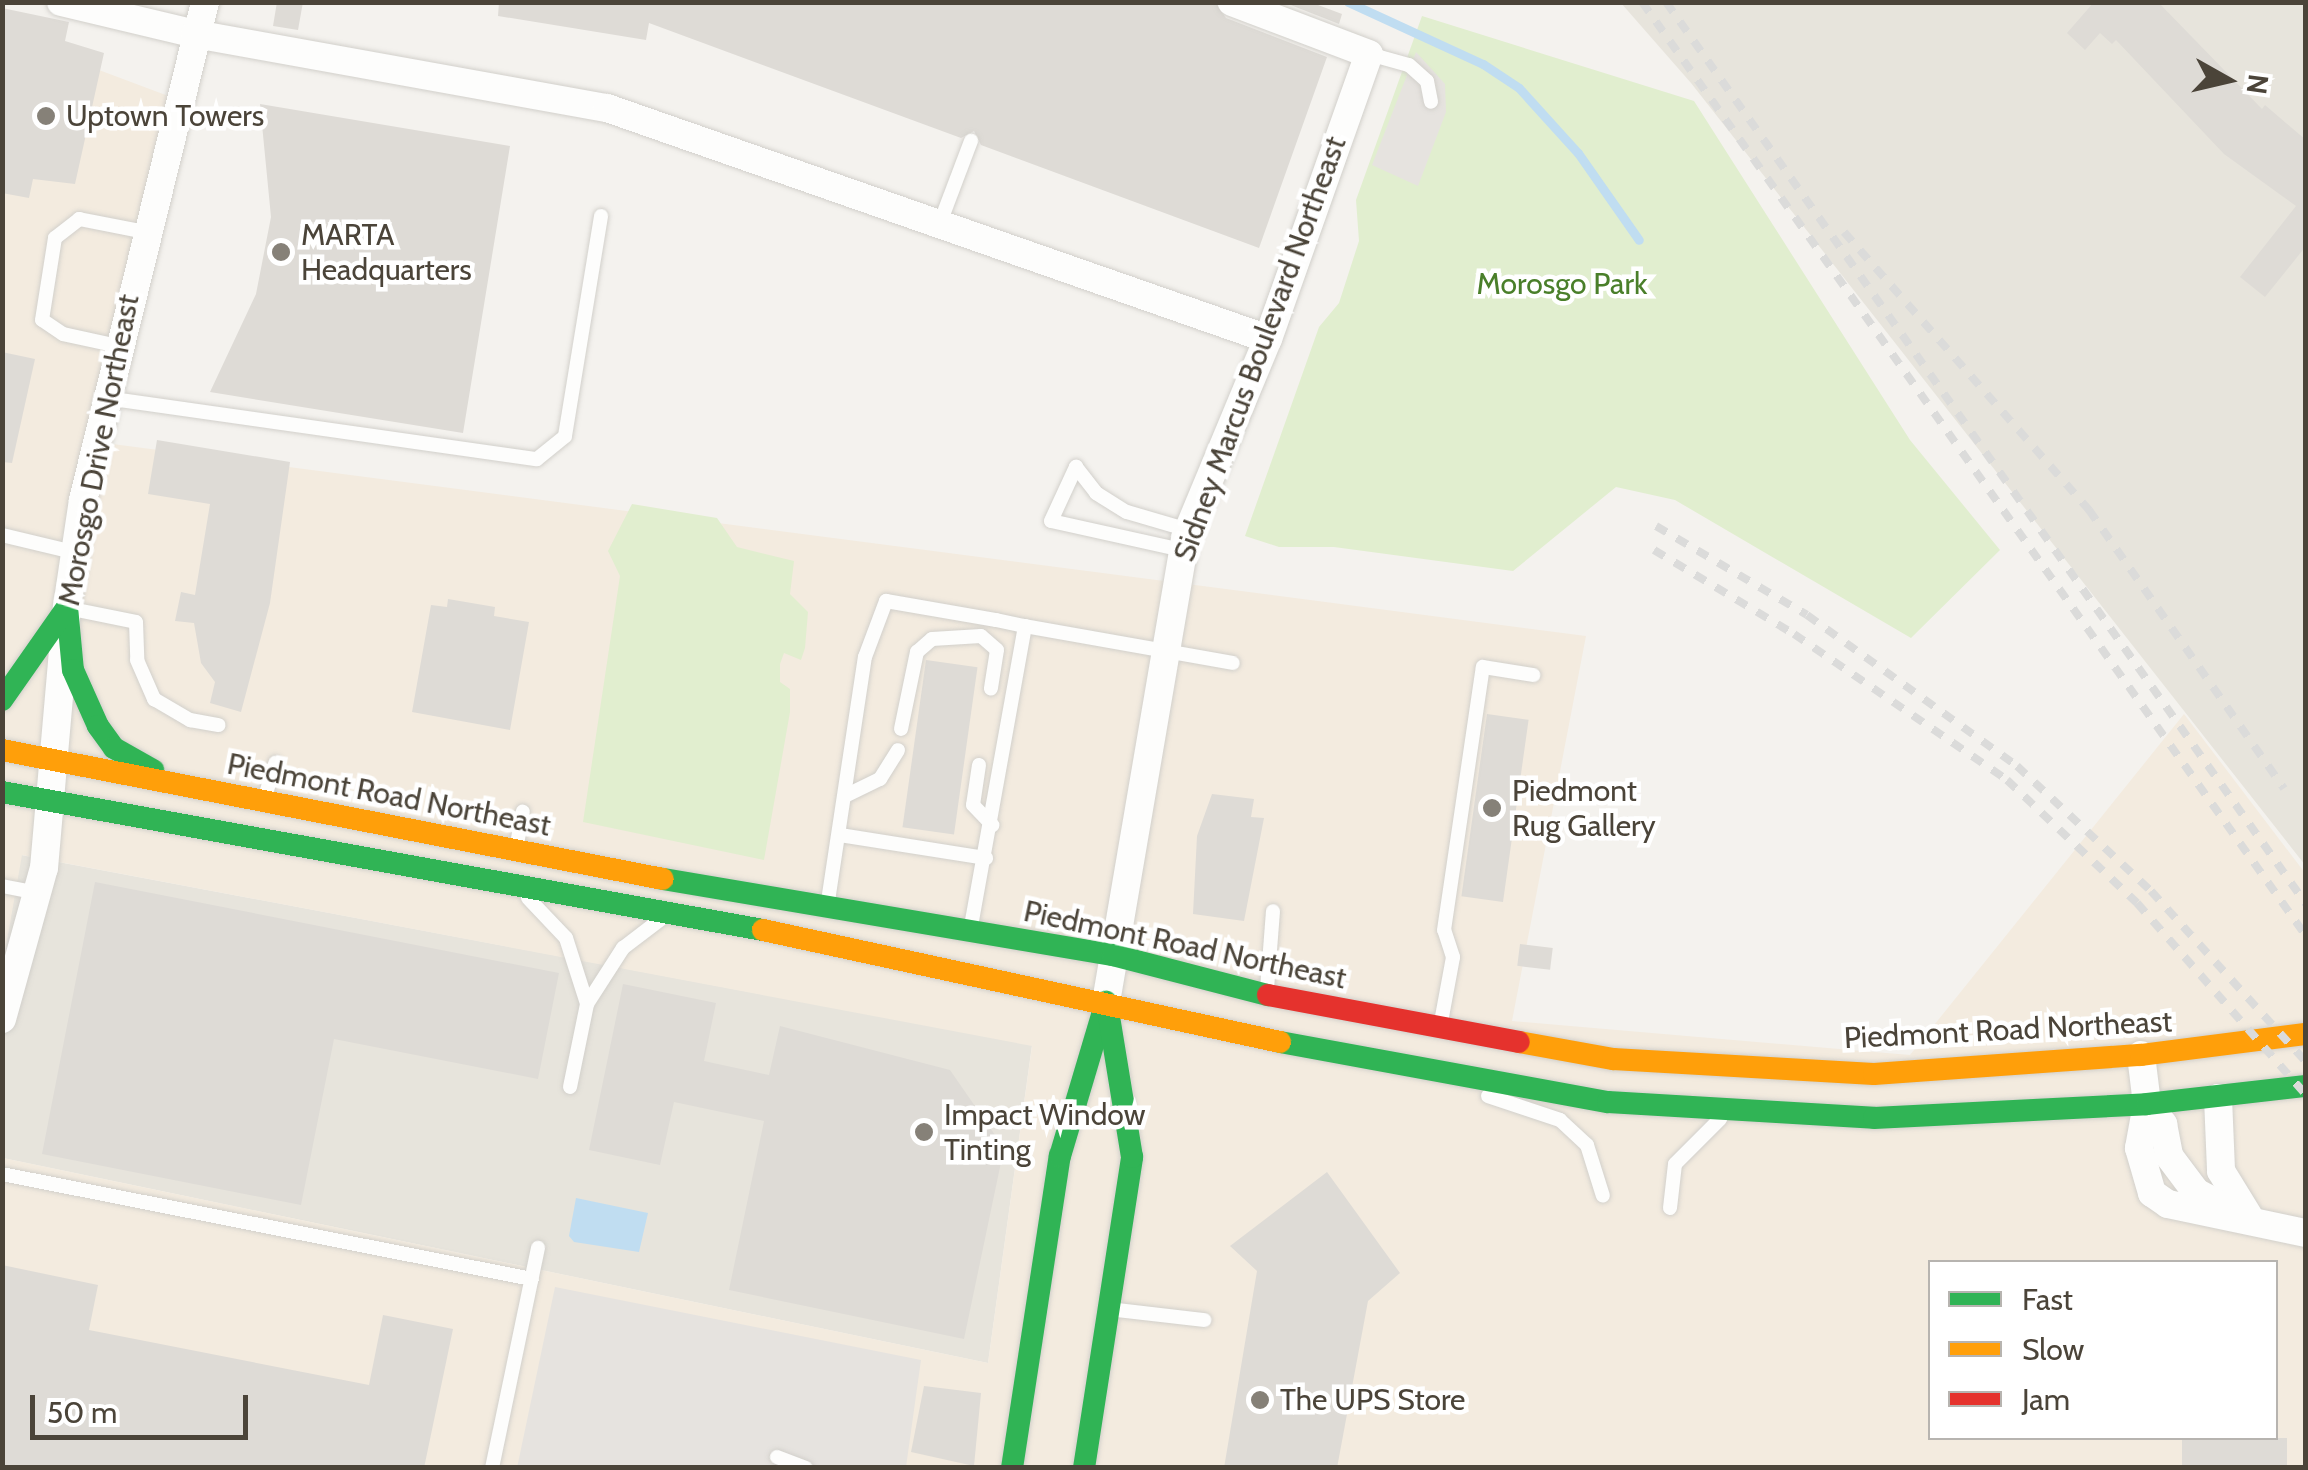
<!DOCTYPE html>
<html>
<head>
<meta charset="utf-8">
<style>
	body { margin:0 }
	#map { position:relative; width:2308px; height:1470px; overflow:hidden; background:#f4f2ee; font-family:Cabin,sans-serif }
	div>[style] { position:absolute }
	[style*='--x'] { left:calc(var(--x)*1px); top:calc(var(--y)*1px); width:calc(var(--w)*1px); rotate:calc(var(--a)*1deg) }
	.residential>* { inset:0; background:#e7e4dc }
	.commercial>* { inset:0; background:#f3ebdf }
	.green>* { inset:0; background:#e1eecf }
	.parking>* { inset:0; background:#e6e3df }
	.water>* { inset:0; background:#c0ddf1 }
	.stream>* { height:9px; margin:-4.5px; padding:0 4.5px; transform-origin:4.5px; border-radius:4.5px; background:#c0ddf1 }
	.building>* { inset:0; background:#dedbd6; transform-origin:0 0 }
	.roads { filter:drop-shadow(0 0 2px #d2d0cb) drop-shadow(0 0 2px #d2d0cb) }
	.lane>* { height:14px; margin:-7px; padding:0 7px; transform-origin:7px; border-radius:7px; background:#fdfdfc }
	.street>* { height:28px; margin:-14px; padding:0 14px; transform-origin:14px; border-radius:14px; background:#fdfdfc }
	.fast>* { height:22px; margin:-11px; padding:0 11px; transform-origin:11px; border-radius:11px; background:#30b455 }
	.slow>* { height:22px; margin:-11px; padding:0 11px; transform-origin:11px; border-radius:11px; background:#ff9f0a }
	.jam>* { height:22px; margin:-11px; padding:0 11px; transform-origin:11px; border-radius:11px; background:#e5322d }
	.rail>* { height:8px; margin-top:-4px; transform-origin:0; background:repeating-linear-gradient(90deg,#dbdbda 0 12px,transparent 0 24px) }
	.dots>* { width:28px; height:28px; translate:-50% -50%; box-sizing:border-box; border:5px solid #fff; border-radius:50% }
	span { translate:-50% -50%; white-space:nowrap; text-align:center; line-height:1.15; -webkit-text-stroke:9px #fff; paint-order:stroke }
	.poi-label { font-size:30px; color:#4b4439 }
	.left { translate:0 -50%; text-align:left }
	.park-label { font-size:30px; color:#4a7f2a }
	.street-label { font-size:30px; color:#4b4439 }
	.frame { position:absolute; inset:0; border:5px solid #4b4439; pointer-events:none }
	.legend { position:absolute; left:1928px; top:1260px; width:350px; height:180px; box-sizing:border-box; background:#fff; border:2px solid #b7b4b0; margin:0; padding:12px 18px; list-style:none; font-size:30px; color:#4b4439 }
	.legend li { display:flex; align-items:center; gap:20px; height:50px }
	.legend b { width:50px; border:2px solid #b7b4b0 }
	.north { position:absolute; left:2178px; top:30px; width:100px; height:100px; -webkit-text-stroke:8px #fff; paint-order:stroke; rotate:98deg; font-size:28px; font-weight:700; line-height:40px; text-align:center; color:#4b4439 }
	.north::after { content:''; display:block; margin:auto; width:35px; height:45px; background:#4b4439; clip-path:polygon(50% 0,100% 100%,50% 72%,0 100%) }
	.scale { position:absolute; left:30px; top:1395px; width:218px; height:45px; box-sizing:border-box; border:5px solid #4b4439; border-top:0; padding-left:12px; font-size:30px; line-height:35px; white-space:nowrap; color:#4b4439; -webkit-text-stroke:8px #fff; paint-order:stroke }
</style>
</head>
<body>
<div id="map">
	<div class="residential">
		<i style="clip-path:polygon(1621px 3px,2305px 3px,2305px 865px,1691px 83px)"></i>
		<i style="clip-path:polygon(21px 855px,1032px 1045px,988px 1363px,3px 1158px,3px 963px)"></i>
	</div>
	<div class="commercial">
		<i style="clip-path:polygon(evenodd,3px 34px,195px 106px,97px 442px,1586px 636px,1512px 1021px,1910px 1055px,2184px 714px,2305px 873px,2305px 1467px,3px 1467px,3px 1158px,988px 1363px,1032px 1046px,22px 855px,3px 963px,3px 34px,1930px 1262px,2276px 1262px,2276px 1438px,1930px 1438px,1930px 1262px)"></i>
	</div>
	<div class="green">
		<i style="clip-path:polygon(1422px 16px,1694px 101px,1910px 440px,2000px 550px,1911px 638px,1675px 500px,1616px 487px,1513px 571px,1334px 547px,1279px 547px,1245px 536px,1319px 327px,1339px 303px,1359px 241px,1356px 200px)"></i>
		<i style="clip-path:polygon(632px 504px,717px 518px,737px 547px,794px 561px,790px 594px,808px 612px,805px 648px,801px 660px,784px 653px,780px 664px,780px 682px,790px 689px,790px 712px,764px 860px,583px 822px,620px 576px,608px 551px)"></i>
	</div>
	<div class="parking">
		<i style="clip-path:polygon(1416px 52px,1445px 84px,1446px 112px,1418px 186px,1372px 165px)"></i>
		<i style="clip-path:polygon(555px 1287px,921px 1360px,906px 1467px,517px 1468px)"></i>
	</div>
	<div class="water">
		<i style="clip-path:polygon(576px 1198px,648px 1213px,639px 1252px,574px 1242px,569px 1236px)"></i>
	</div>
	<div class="stream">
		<i style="--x:1348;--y:2;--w:149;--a:24.7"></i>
		<i style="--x:1483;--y:64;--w:43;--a:33.7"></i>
		<i style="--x:1519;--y:88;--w:88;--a:47.8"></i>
		<i style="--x:1578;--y:153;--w:106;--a:55"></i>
	</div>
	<div class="building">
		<i style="clip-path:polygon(277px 2px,303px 2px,298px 30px,273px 26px)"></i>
		<i style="clip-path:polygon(499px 2px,1215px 2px,1226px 18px,1327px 57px,1259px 248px,981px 145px,974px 131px,961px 138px,649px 23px,646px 40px,498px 16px)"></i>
		<i style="clip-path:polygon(1283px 2px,1310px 2px,1342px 14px,1339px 24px)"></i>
		<i style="clip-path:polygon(2094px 2px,2158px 2px,2262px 109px,2265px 105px,2306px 140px,2306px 246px,2265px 297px,2240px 277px,2296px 206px,2224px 154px,2116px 40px,2112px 44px,2100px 33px,2085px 50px,2067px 33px)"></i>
		<i style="clip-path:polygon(2px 8px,69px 22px,65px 41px,104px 53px,75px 184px,33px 179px,29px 198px,2px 193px)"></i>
		<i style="clip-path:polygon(260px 104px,510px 146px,463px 433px,210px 392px,256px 294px,271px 217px)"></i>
		<i style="clip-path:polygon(2px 352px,35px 359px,12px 463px,2px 462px)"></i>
		<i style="clip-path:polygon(157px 440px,290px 462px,270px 603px,241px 712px,210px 703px,215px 682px,201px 663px,194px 623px,175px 621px,181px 592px,195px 595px,210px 504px,148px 494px)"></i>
		<i style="clip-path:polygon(448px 599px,495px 607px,494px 616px,529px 622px,510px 730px,412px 712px,431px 605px,447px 607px)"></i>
		<i style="left:926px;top:660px;width:52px;height:169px;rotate:8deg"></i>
		<i style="left:1487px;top:714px;width:42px;height:184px;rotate:8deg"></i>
		<i style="clip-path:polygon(1212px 794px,1254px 799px,1251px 817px,1264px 818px,1244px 921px,1193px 914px,1197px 836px)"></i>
		<i style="clip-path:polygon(95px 882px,559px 973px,538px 1079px,334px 1039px,301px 1205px,42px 1154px)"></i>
		<i style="left:1520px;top:944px;width:33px;height:22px;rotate:7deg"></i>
		<i style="clip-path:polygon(623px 984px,716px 1003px,704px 1061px,769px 1075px,780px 1026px,950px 1070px,1004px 1148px,964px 1339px,729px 1290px,764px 1121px,674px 1102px,660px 1165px,589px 1150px)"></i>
		<i style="clip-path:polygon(1327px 1172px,1400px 1273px,1368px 1301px,1337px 1468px,1224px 1468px,1257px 1271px,1230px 1246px)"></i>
		<i style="clip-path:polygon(2px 1265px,98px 1285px,89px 1330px,369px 1385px,383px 1315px,453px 1329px,424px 1468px,2px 1468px)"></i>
		<i style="clip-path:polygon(924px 1386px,981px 1393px,974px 1466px,911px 1452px)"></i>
		<i style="left:2182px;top:1438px;width:105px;height:30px"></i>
	</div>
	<div class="roads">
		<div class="lane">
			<i style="--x:1369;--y:54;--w:41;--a:15.4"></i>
			<i style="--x:1409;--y:65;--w:24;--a:42"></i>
			<i style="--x:1427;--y:81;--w:21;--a:79"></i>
			<i style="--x:940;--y:223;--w:88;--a:-69.3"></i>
			<i style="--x:118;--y:346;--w:56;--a:-167.7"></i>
			<i style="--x:63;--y:334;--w:25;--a:-146"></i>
			<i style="--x:42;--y:320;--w:83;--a:-81"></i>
			<i style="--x:55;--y:238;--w:31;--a:-38"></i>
			<i style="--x:79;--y:219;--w:67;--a:11.1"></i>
			<i style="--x:106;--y:398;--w:435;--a:8.1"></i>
			<i style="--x:537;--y:459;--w:36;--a:-39"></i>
			<i style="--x:565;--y:436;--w:223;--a:-80.7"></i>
			<i style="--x:2;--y:535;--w:73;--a:13.5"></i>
			<i style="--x:1182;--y:550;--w:134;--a:-167.5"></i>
			<i style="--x:1051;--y:521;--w:60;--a:-65.2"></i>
			<i style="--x:1076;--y:467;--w:33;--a:52"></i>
			<i style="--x:1096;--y:493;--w:36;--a:32"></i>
			<i style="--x:1127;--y:512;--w:64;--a:16.4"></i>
			<i style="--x:72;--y:609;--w:65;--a:11.5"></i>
			<i style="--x:136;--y:622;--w:38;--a:88"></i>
			<i style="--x:137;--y:660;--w:43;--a:66.4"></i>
			<i style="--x:154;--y:699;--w:42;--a:30.3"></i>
			<i style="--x:190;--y:720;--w:29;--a:10"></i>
			<i style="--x:1025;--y:626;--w:211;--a:10.1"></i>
			<i style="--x:901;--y:729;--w:79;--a:-78.3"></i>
			<i style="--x:917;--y:652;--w:20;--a:-41"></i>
			<i style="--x:932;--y:639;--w:49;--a:-3.5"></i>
			<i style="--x:981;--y:636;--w:21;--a:41"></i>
			<i style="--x:997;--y:650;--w:39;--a:99"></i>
			<i style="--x:979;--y:765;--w:40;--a:98.5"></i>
			<i style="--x:973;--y:805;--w:28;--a:46"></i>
			<i style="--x:847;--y:795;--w:37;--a:-26"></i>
			<i style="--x:880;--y:779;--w:34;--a:-58"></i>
			<i style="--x:264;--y:800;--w:39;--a:-73"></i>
			<i style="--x:840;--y:835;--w:148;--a:9"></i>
			<i style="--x:516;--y:850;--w:39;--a:-80"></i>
			<i style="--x:2;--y:886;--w:36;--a:11"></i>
			<i style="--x:528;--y:898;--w:55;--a:46.5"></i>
			<i style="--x:566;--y:938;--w:69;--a:72.3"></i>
			<i style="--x:828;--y:901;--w:247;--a:-81.4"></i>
			<i style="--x:865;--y:657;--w:60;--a:-69.4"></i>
			<i style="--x:886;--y:601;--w:112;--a:9.8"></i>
			<i style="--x:996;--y:620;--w:30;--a:12"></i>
			<i style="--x:1025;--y:626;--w:305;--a:100.2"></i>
			<i style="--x:1267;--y:989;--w:78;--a:-85.6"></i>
			<i style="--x:1441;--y:1022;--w:66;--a:-79.5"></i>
			<i style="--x:1453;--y:957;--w:28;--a:-108"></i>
			<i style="--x:1444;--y:930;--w:266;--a:-81.6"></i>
			<i style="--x:1483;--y:667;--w:51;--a:9.1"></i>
			<i style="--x:570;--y:1087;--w:85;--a:-78.4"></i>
			<i style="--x:587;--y:1004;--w:67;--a:-57.3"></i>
			<i style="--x:623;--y:948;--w:48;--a:-37.3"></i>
			<i style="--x:1488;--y:1096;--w:76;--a:18.4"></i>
			<i style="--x:1560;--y:1120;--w:37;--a:43"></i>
			<i style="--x:1587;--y:1145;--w:53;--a:72.6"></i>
			<i style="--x:2;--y:1174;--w:540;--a:11.21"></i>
			<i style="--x:1670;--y:1208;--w:44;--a:-83.5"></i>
			<i style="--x:1675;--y:1164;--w:64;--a:-45"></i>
			<i style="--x:1109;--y:1309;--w:96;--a:6.6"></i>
			<i style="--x:777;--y:1457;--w:31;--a:21"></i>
			<i style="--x:492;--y:1468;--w:225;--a:-78.2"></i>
		</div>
		<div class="street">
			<i style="--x:61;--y:2;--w:138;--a:13.4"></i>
			<i style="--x:195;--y:34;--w:419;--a:10.2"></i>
			<i style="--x:607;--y:108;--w:700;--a:19.26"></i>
			<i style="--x:1106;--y:1002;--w:471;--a:-80.3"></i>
			<i style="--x:1185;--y:538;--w:216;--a:-67.4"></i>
			<i style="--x:1268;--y:339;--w:302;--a:-70.5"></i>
			<i style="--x:1369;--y:54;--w:147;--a:-159.2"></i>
			<i style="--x:2;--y:1019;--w:157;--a:-74.5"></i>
			<i style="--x:44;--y:868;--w:262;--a:-85"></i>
			<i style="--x:67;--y:607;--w:108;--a:-81.5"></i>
			<i style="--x:83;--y:500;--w:513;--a:-76.23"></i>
			<i style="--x:2141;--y:1055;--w:49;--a:83"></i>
			<i style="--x:2147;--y:1104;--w:45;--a:100.3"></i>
			<i style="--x:2139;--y:1148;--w:47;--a:73.9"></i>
			<i style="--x:2152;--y:1193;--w:19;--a:35"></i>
			<i style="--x:2168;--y:1204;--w:141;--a:11.9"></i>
			<i style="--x:2218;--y:1098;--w:73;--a:87.6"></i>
			<i style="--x:2221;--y:1171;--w:57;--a:58.5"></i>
			<i style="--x:2147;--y:1104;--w:26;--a:51"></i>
			<i style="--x:2163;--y:1124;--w:33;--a:79"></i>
			<i style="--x:2169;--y:1156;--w:45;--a:53.1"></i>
			<i style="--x:2196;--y:1192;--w:32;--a:28"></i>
		</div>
		<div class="fast">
			<i style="--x:67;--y:607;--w:63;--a:84.6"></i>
			<i style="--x:73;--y:670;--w:61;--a:65.9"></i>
			<i style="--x:98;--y:726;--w:27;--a:54"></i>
			<i style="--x:114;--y:748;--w:45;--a:29.4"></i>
			<i style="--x:2;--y:700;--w:113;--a:-55"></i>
			<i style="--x:2;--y:792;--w:773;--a:10.28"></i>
			<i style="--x:663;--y:879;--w:456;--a:9.6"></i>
			<i style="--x:1113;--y:955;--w:160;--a:14.5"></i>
			<i style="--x:1280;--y:1042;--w:333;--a:10.4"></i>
			<i style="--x:1608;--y:1102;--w:266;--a:3.4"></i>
			<i style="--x:1874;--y:1118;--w:273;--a:-2.9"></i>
			<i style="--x:2147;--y:1104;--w:160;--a:-6.5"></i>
			<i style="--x:1012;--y:1468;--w:316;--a:-81.3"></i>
			<i style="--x:1060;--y:1156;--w:161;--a:-73.4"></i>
			<i style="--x:1084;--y:1468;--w:315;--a:-81.2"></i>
			<i style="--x:1132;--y:1157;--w:148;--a:-99.3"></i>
		</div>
		<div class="slow">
			<i style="--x:2;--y:750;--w:673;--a:11.04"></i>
			<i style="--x:763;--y:930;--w:529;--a:12.22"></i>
			<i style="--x:1519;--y:1042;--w:96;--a:10.3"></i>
			<i style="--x:1613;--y:1059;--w:261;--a:3.3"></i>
			<i style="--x:1874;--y:1074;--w:268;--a:-4.1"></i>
			<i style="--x:2141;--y:1055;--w:166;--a:-7.3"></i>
		</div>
		<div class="jam">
			<i style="--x:1268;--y:995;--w:255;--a:10.6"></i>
		</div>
	</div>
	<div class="rail">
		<i style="--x:1642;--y:2;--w:1146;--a:54.59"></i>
		<i style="--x:1666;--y:2;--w:1106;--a:54.64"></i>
		<i style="--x:1844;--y:232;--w:371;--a:48.6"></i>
		<i style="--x:2089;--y:510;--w:340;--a:55"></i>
		<i style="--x:1656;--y:526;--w:175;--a:30.5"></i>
		<i style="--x:1807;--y:615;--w:259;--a:35.7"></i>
		<i style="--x:2017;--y:766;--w:183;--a:43"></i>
		<i style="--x:2151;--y:891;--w:231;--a:47.8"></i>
		<i style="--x:1654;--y:550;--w:163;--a:31"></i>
		<i style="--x:1794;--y:634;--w:258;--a:34.4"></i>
		<i style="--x:2007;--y:780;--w:179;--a:43.4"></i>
		<i style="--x:2137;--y:903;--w:256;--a:48.6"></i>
	</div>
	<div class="dots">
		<i style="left:46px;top:116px;background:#868178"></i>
		<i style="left:281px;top:252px;background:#868178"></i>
		<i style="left:1492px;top:808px;background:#868178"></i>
		<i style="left:924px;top:1132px;background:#868178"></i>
		<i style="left:1260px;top:1400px;background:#868178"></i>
	</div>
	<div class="poi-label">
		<span class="left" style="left:66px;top:116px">Uptown Towers</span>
		<span class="left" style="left:301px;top:252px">MARTA<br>Headquarters</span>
		<span class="left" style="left:1512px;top:808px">Piedmont<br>Rug Gallery</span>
		<span class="left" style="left:944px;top:1132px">Impact Window<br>Tinting</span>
		<span class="left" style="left:1280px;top:1400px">The UPS Store</span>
	</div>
	<div class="park-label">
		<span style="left:1562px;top:284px">Morosgo Park</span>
	</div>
	<div class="street-label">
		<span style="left:1260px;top:349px;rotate:-70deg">Sidney Marcus Boulevard Northeast</span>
		<span style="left:99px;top:450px;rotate:-79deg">Morosgo Drive Northeast</span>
		<span style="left:389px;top:795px;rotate:11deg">Piedmont Road Northeast</span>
		<span style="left:1185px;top:945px;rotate:12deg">Piedmont Road Northeast</span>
		<span style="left:2008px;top:1030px;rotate:-3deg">Piedmont Road Northeast</span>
	</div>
	<div class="frame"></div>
	<ul class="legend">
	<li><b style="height:12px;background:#30b455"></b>Fast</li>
	<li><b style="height:12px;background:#ff9f0a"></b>Slow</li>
	<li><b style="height:12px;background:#e5322d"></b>Jam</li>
	</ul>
	<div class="north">N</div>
	<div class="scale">50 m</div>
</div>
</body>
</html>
